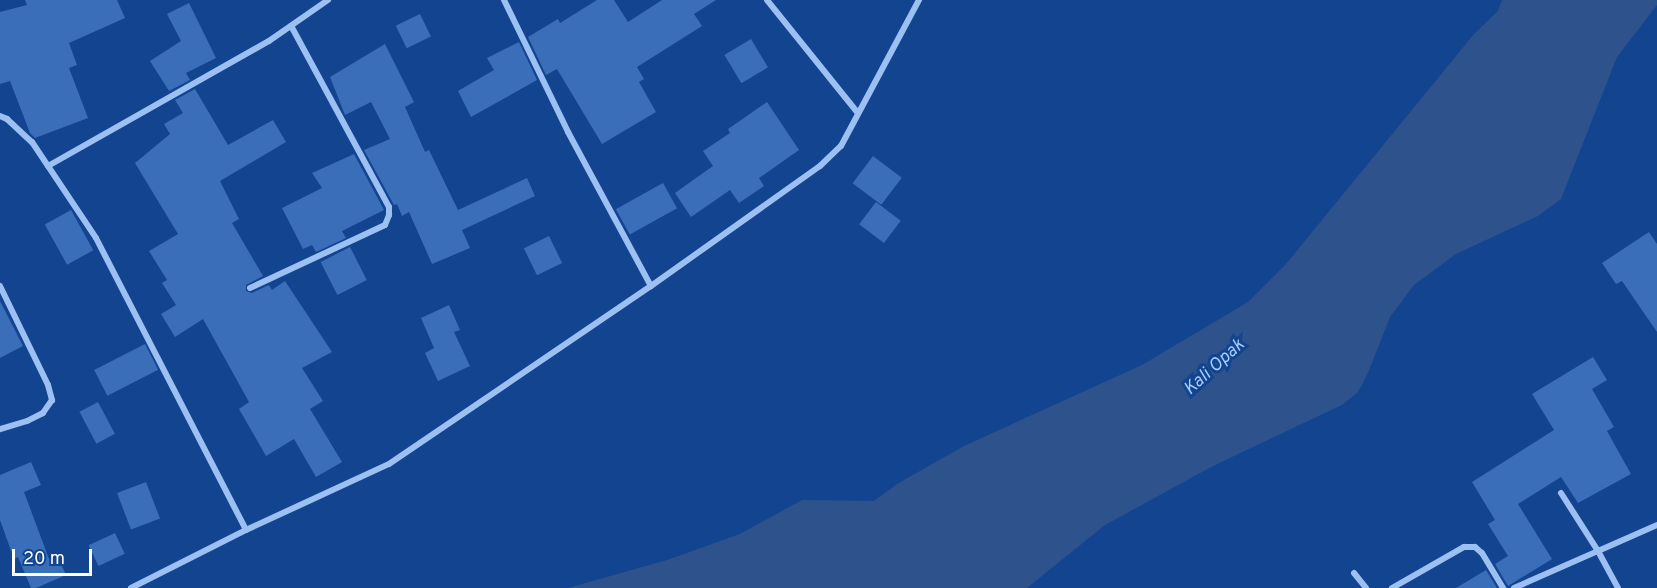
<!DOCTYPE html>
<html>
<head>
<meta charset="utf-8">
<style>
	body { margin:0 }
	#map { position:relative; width:1657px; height:588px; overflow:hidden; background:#124490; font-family:Overpass,sans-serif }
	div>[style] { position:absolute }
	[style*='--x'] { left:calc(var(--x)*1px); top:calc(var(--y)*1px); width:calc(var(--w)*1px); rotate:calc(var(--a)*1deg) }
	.water>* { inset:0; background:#2e538c }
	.building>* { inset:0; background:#3b6eb9; transform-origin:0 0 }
	.street>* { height:6px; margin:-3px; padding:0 3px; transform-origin:3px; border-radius:3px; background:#9dc0f2 }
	span { translate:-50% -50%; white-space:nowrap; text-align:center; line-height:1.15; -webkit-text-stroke:6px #124490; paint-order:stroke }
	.water-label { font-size:18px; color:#a9cbf9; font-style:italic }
	.scale { position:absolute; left:12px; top:549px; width:80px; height:27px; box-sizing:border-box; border:3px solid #fff; border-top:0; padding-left:8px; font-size:18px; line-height:21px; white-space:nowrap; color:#fff; -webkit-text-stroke:4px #124490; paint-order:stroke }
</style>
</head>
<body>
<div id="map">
	<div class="water">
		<i style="clip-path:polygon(1502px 0,1657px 0,1657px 5px,1617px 57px,1561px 199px,1538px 216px,1456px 254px,1414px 285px,1390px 317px,1368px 373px,1358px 392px,1342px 405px,1213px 466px,1105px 525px,1027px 588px,568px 588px,667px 560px,740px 534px,802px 500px,874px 501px,897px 484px,964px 446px,1142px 365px,1248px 302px,1286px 264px,1474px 34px,1498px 11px)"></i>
	</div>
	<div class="building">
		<i style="clip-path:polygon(25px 0,117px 0,125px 18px,69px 43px,77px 65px,69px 68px,88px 118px,35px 138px,30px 133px,10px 81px,0 84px,0 12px,27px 5px)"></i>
		<i style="clip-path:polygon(597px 0,614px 0,628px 22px,662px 0,716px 0,694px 14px,702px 26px,637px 67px,644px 79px,639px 82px,656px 112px,602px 144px,557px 69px,546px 75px,528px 37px,558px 19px,560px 23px)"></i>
		<i style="clip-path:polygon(189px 3px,216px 58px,186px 73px,190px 80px,169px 91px,150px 61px,181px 41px,167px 14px)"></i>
		<i style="left:420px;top:14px;width:25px;height:27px;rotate:64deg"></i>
		<i style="left:751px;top:39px;width:33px;height:31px;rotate:59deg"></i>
		<i style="clip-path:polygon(519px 42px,537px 80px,471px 117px,458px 91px,494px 70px,487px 58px)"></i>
		<i style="clip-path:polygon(385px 44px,414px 102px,405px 107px,425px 152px,429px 150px,458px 210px,527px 178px,535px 196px,462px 230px,470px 248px,432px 264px,409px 212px,402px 216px,397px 204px,394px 205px,364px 150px,390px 139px,371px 102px,345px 115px,330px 77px)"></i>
		<i style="clip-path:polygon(195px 89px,228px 145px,273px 120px,286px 142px,220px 181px,239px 219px,232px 223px,263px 276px,246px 285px,246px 291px,252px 293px,269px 285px,272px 290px,285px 281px,332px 352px,302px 368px,323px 401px,310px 409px,342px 462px,316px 477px,294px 439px,266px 456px,239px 409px,249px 402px,203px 319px,175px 337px,161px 314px,176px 305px,162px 283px,167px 280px,149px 251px,178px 234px,135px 163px,170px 134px,164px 124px,183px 113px,175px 100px)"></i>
		<i style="clip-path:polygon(767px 102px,799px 150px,759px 178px,764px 186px,739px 203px,730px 190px,691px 217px,675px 193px,713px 166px,703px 151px,730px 133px,728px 129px)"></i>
		<i style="clip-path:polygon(354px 154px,384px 210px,342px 231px,346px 238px,316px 252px,312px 245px,303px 249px,282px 208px,322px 188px,312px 173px)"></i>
		<i style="left:873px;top:156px;width:36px;height:34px;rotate:37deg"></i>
		<i style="left:663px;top:183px;width:29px;height:54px;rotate:61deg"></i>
		<i style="left:876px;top:202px;width:31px;height:28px;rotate:37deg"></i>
		<i style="left:71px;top:210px;width:46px;height:30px;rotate:61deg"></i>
		<i style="clip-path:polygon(1649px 232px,1657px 244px,1657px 332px,1622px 281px,1616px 284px,1602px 263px)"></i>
		<i style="left:549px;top:236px;width:30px;height:28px;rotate:64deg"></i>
		<i style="left:350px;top:247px;width:37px;height:33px;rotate:63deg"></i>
		<i style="clip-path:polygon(0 301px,23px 346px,0 358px)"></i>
		<i style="clip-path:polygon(449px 305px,460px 330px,454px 332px,470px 366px,438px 381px,425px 353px,434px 348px,421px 318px)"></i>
		<i style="left:145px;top:344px;width:29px;height:57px;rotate:63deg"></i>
		<i style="clip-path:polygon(1593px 357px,1607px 380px,1592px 389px,1614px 427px,1607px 431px,1631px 474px,1578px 503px,1561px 477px,1518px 504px,1552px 559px,1508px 586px,1495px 564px,1508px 556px,1488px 524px,1495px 520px,1472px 482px,1554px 430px,1532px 394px)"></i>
		<i style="left:98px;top:402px;width:36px;height:21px;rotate:62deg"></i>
		<i style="clip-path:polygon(31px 462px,41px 485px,24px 492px,49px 559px,57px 555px,66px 575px,36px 588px,31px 588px,18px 557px,14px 559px,0 520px,0 475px)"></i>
		<i style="left:146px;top:482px;width:39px;height:31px;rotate:69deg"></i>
		<i style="left:115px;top:533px;width:23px;height:29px;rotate:65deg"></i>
		<i style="clip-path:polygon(1486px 570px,1497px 588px,1456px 588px)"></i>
	</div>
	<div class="street">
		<i style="--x:504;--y:0;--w:147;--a:64.1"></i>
		<i style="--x:568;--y:132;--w:175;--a:61.7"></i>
		<i style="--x:767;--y:0;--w:145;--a:51.2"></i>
		<i style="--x:0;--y:116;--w:8;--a:23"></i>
		<i style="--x:7;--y:119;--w:34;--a:43"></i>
		<i style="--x:32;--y:142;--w:115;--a:56.3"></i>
		<i style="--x:96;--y:238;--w:328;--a:62.8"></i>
		<i style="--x:48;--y:166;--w:254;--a:-29.5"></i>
		<i style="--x:269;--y:41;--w:72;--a:-34.8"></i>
		<i style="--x:0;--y:286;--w:110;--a:64.1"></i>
		<i style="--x:48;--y:385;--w:16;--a:75"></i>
		<i style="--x:52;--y:400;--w:16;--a:125"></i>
		<i style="--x:43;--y:413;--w:18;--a:153"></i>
		<i style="--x:27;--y:421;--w:28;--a:163"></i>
		<i style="--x:250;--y:288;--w:149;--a:-25"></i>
		<i style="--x:385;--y:225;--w:11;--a:-68"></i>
		<i style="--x:389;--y:215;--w:8;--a:-90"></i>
		<i style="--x:389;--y:207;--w:206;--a:-118.4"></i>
		<i style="--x:1561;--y:493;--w:69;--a:57.5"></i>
		<i style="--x:1598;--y:551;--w:64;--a:-23.8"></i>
		<i style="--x:1354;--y:573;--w:19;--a:51"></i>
		<i style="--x:131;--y:588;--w:129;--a:-26.8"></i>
		<i style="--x:246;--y:530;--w:157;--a:-24.8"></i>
		<i style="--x:389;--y:464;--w:317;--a:-34.2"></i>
		<i style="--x:651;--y:286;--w:207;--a:-35.4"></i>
		<i style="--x:820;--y:166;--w:29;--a:-44"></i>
		<i style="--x:841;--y:146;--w:166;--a:-61.9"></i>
		<i style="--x:1392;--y:588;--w:83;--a:-29.7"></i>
		<i style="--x:1464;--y:547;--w:11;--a:0"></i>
		<i style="--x:1475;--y:547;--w:9;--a:41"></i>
		<i style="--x:1482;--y:553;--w:41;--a:59"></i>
		<i style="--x:1514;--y:588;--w:92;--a:-23.8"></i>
		<i style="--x:1598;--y:551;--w:42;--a:61.6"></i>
	</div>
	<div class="water-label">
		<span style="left:1215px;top:368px;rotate:-42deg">Kali Opak</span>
	</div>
	<div class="scale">20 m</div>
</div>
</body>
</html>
